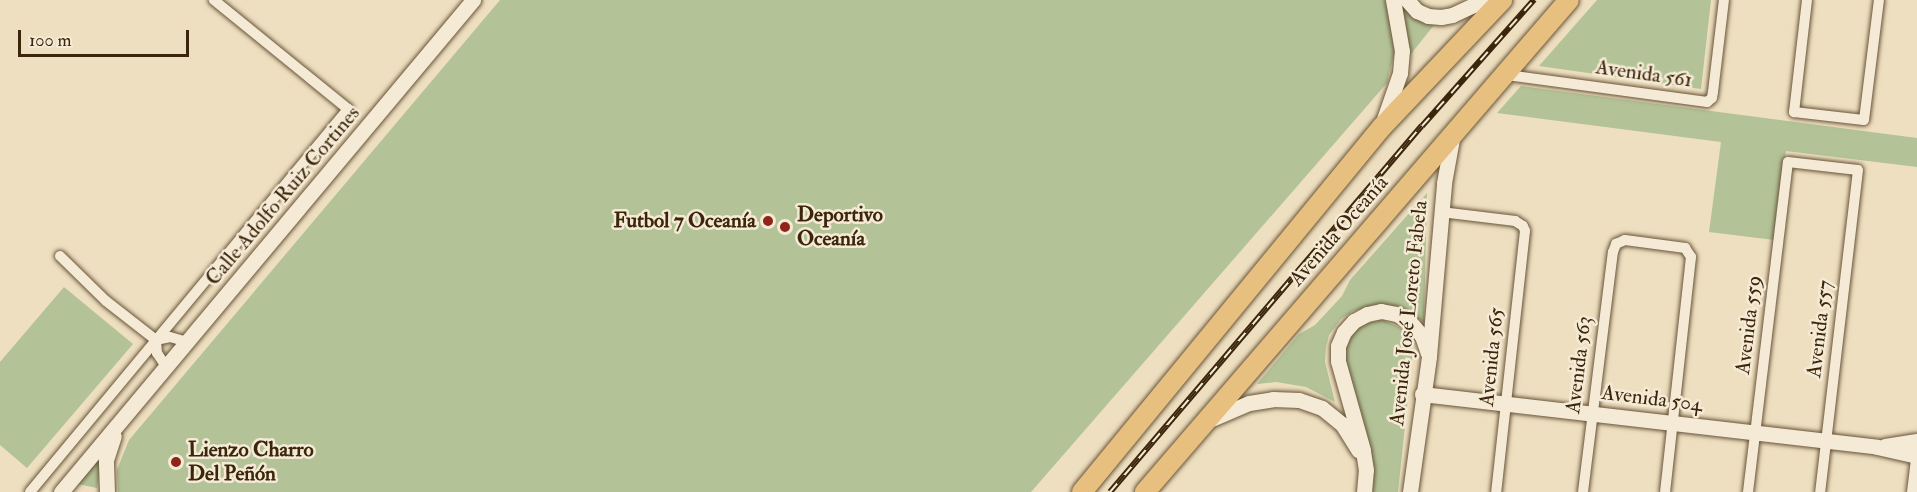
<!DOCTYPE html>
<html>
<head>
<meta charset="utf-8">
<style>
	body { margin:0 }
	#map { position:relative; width:1917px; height:492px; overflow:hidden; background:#eedfc0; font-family:"IM FELL Double Pica",serif }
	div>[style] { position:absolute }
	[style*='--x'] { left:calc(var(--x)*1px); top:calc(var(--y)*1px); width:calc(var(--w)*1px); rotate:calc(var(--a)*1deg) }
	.green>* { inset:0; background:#b3c397 }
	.roads { filter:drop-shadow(0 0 2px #685438) drop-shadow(0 0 2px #685438) }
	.street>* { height:10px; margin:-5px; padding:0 5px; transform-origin:5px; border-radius:5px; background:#f4ead6 }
	.secondary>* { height:15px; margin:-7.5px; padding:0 7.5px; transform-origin:7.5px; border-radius:7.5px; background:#f4ead6 }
	.highway>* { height:20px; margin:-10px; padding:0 10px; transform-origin:10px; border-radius:10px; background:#e7c080 }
	.rail>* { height:6px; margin-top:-3px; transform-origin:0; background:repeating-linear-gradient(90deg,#f4ead6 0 11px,#3b260b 0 22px); box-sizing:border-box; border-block:2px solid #3b260b }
	.dots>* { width:16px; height:16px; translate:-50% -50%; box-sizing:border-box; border:3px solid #f4ead6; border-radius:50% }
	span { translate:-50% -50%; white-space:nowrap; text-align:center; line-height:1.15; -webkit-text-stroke:5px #f4ead6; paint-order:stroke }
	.street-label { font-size:21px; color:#3b260b }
	.poi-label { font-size:21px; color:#3b260b; font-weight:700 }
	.left { translate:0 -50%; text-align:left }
	.right { translate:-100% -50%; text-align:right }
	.scale { position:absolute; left:18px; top:30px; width:171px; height:27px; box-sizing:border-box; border:3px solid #3b260b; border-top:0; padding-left:8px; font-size:18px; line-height:21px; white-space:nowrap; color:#3b260b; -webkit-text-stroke:4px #f4ead6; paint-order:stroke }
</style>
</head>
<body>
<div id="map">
	<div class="green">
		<i style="clip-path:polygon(500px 0,1385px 0,1396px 45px,1387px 83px,1031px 492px,118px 492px,117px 470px,129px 440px)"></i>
		<i style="clip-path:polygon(1400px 0,1438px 20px,1407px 59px)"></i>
		<i style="clip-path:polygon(1597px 0,1711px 0,1701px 89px,1539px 66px)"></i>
		<i style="clip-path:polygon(1521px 86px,1917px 138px,1917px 167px,1786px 151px,1774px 240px,1709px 232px,1721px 142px,1497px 113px)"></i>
		<i style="clip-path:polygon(1427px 193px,1424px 322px,1399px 308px,1368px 307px,1353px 311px,1341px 319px,1329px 335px,1326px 347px,1325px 362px,1335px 402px,1306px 387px,1276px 382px,1257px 384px,1299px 334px,1315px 325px,1342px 296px,1350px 280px)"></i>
		<i style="clip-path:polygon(64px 287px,133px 344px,27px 468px,0 445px,0 362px)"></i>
		<i style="clip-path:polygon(1381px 319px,1403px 329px,1413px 350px,1398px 492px,1372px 492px,1373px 468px,1345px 358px,1345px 346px,1358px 326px)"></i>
		<i style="clip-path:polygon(104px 448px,97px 488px,73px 483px)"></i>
	</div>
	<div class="roads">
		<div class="street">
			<i style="--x:1807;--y:0;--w:113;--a:96.6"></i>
			<i style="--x:1794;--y:112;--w:70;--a:6.5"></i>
			<i style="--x:1864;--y:120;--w:121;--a:-82.9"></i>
			<i style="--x:1507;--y:75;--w:202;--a:7.7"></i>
			<i style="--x:1707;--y:102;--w:6;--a:-39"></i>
			<i style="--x:1712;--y:98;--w:6;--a:-81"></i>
			<i style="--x:1713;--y:92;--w:93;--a:-83.2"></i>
			<i style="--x:1441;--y:212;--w:75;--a:6.9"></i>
			<i style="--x:1515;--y:221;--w:9;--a:32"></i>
			<i style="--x:1523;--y:226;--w:5;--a:68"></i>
			<i style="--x:1525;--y:231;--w:263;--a:96.3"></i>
			<i style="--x:60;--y:256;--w:64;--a:44.4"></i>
			<i style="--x:106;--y:301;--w:63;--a:38"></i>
			<i style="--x:156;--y:340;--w:13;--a:86"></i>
			<i style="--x:157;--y:353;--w:18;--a:56"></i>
			<i style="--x:157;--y:340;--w:13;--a:-13"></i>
			<i style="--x:170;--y:337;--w:19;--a:16"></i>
			<i style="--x:30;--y:492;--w:498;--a:-50.3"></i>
			<i style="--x:348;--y:109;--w:173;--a:-140.9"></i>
			<i style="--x:1583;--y:492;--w:242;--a:-82.9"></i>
			<i style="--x:1613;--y:252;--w:9;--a:-69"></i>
			<i style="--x:1616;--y:244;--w:10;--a:-24"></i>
			<i style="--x:1625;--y:240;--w:61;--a:7.6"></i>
			<i style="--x:1685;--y:248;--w:11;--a:56"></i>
			<i style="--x:1691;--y:257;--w:236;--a:96.3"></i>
			<i style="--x:1748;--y:492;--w:332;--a:-83.1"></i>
			<i style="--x:1788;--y:162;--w:70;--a:6.5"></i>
			<i style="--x:1858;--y:170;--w:324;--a:96.7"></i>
			<i style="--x:1912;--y:492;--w:39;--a:-83"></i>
		</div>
		<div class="secondary">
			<i style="--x:1407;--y:0;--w:15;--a:48"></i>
			<i style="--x:1417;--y:11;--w:12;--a:24"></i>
			<i style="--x:1428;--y:16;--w:13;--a:4"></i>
			<i style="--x:1441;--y:17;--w:11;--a:-10"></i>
			<i style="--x:1452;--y:15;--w:35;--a:-25"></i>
			<i style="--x:1383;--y:122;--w:52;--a:-70.9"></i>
			<i style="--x:1400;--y:73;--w:22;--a:-85"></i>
			<i style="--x:1402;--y:51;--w:52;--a:-100"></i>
			<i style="--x:1422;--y:394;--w:458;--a:6.6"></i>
			<i style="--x:1877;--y:447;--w:41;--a:12.7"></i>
			<i style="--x:1209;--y:420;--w:43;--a:-23"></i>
			<i style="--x:1249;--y:403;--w:24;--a:-9"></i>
			<i style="--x:1273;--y:399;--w:26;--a:2"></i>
			<i style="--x:1299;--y:400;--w:24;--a:19"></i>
			<i style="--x:1322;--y:408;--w:26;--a:39"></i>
			<i style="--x:1342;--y:424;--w:31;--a:58"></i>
			<i style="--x:1885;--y:446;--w:32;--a:-9"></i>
			<i style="--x:61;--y:492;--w:642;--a:-50.06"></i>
			<i style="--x:107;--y:492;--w:32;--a:-92"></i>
			<i style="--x:106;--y:460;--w:25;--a:-72"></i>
			<i style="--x:1364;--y:492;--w:22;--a:-85"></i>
			<i style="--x:1366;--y:470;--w:20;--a:-99"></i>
			<i style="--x:1363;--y:450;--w:92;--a:-105.7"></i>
			<i style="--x:1338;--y:361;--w:15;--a:-90"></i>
			<i style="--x:1338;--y:346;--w:15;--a:-67"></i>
			<i style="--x:1344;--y:332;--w:15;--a:-48"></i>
			<i style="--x:1354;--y:321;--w:15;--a:-28"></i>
			<i style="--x:1367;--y:314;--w:14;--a:-12"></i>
			<i style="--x:1381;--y:311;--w:15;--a:11"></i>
			<i style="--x:1396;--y:314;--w:15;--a:28"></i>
			<i style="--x:1409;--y:321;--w:20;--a:49"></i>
			<i style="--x:1422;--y:336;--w:18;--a:71"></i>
			<i style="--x:1410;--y:492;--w:137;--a:-82"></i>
			<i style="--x:1429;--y:356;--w:174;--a:-85"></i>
			<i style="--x:1444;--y:183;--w:45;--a:-79.7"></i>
		</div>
		<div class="highway">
			<i style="--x:1082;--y:492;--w:472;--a:-50.6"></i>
			<i style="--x:1382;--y:127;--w:175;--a:-46.6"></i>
			<i style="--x:1145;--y:492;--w:649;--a:-49.25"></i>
		</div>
	</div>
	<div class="rail">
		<i style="--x:1110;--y:492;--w:481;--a:-49.6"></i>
		<i style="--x:1422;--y:126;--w:169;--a:-48.4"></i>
	</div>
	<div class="dots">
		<i style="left:768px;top:221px;background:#8f2418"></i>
		<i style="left:785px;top:227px;background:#8f2418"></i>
		<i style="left:176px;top:462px;background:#8f2418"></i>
	</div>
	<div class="street-label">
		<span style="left:1644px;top:74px;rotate:8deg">Avenida 561</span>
		<span style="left:283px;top:196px;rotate:-50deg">Calle Adolfo Ruiz Cortines</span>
		<span style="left:1339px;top:231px;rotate:-49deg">Avenida Oceanía</span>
		<span style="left:1409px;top:313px;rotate:-84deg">Avenida José Loreto Fabela</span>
		<span style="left:1749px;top:325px;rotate:-83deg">Avenida 559</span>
		<span style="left:1820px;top:329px;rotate:-83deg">Avenida 557</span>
		<span style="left:1492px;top:357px;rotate:-84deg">Avenida 565</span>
		<span style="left:1579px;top:365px;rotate:-83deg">Avenida 563</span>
		<span style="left:1652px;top:399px;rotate:7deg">Avenida 504</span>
	</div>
	<div class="poi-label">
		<span class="left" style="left:797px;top:227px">Deportivo<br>Oceanía</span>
		<span class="right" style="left:756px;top:221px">Futbol 7 Oceanía</span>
		<span class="left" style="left:188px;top:462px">Lienzo Charro<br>Del Peñón</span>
	</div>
	<div class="scale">100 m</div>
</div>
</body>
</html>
